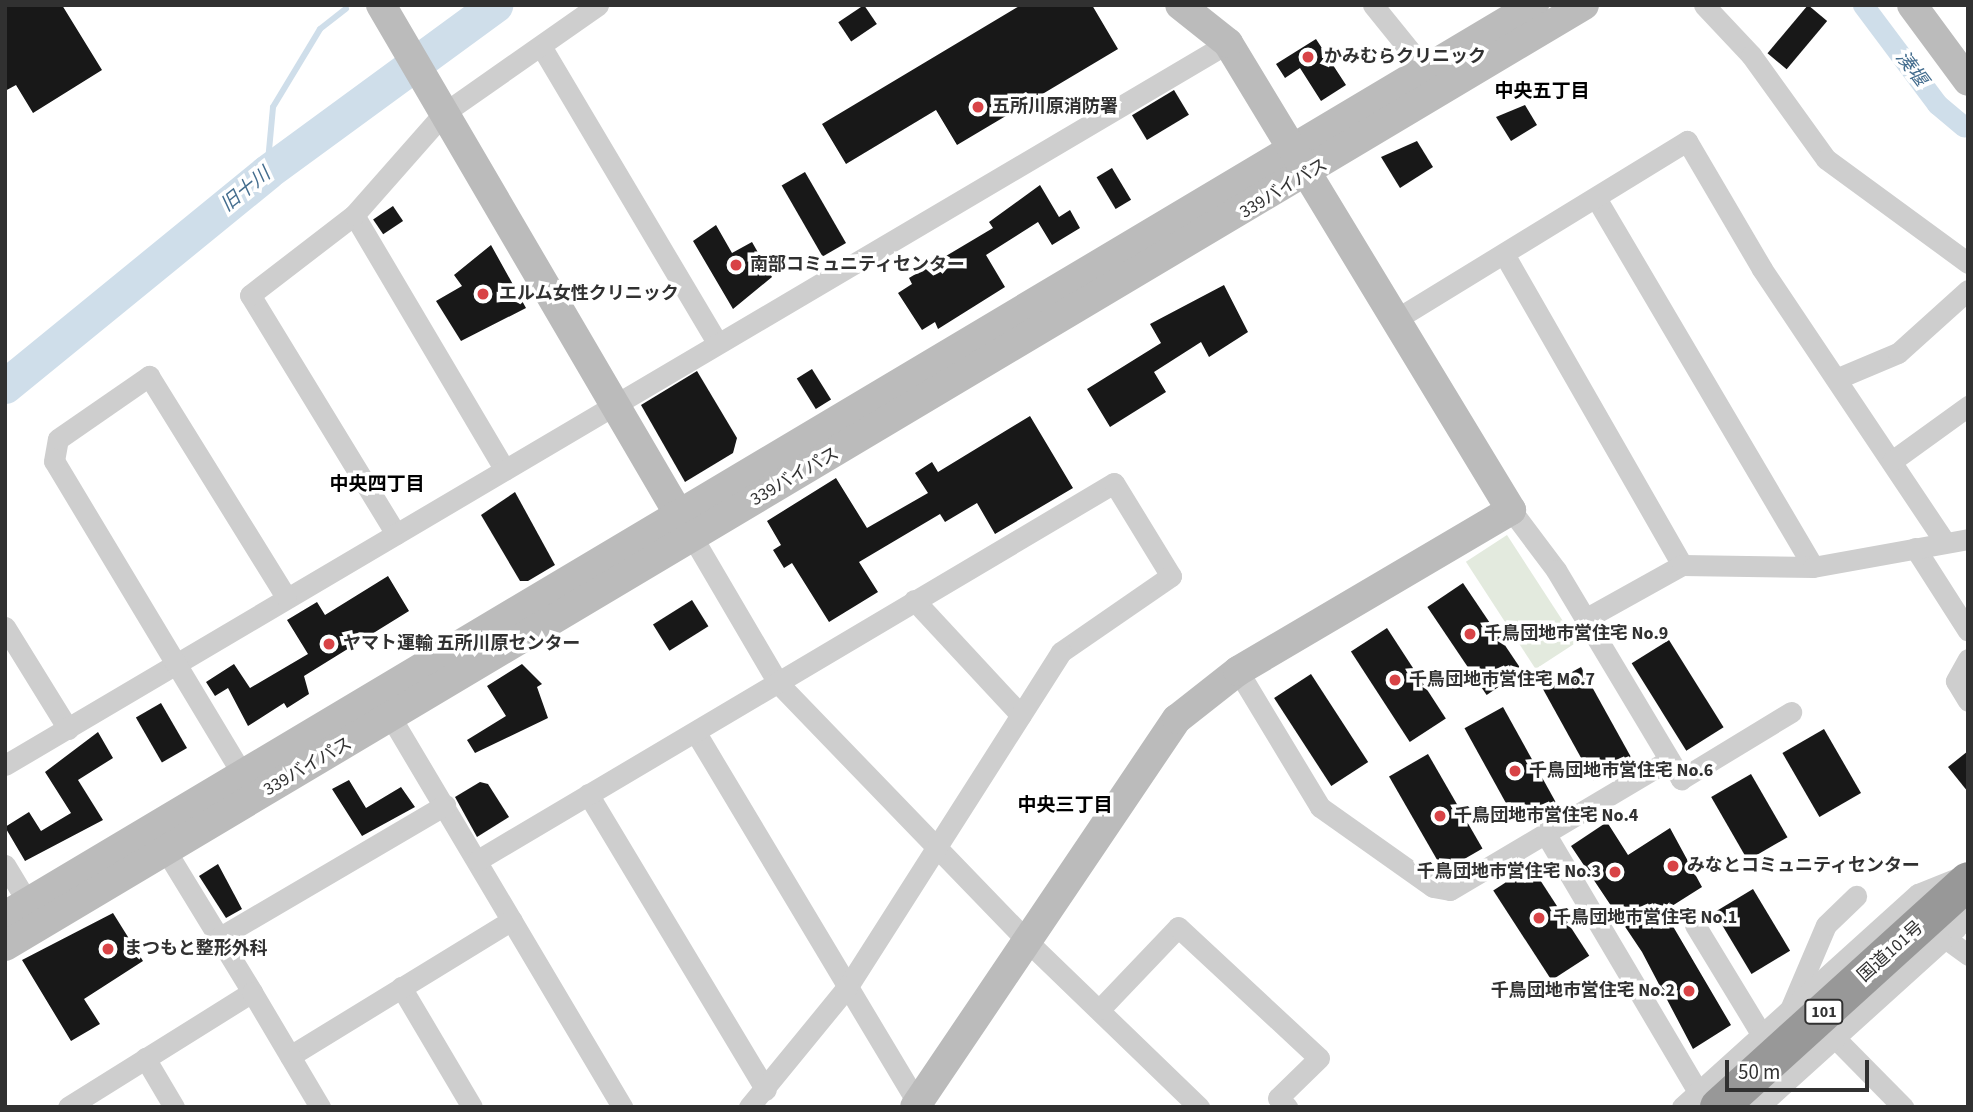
<!DOCTYPE html>
<html>
<head>
<meta charset="utf-8">
<style>
	body { margin:0 }
	#map { position:relative; width:1973px; height:1112px; overflow:hidden; background:#fff; font-family:"Source Sans 3","Noto Sans JP",sans-serif }
	div>[style] { position:absolute }
	[style*='--x'] { left:calc(var(--x)*1px); top:calc(var(--y)*1px); width:calc(var(--w)*1px); rotate:calc(var(--a)*1deg) }
	.green>* { inset:0; background:#e3eade; transform-origin:0 0 }
	.stream>* { height:6px; margin:-3px; padding:0 3px; transform-origin:3px; border-radius:3px; background:#cfdeea }
	.canal>* { height:21px; margin:-10.5px; padding:0 10.5px; transform-origin:10.5px; border-radius:10.5px; background:#cfdeea }
	.river>* { height:35px; margin:-17.5px; padding:0 17.5px; transform-origin:17.5px; border-radius:17.5px; background:#cfdeea }
	.building>* { inset:0; background:#181818; transform-origin:0 0 }
	.street>* { height:21px; margin:-10.5px; padding:0 10.5px; transform-origin:10.5px; border-radius:10.5px; background:#cecece }
	.secondary>* { height:30px; margin:-15px; padding:0 15px; transform-origin:15px; border-radius:15px; background:#bbb }
	.highway>* { height:38px; margin:-19px; padding:0 19px; transform-origin:19px; border-radius:19px; background:#989898 }
	.dots>* { width:19px; height:19px; translate:-50% -50%; box-sizing:border-box; border:4px solid #fff; border-radius:50% }
	span { translate:-50% -50%; white-space:nowrap; text-align:center; line-height:1.15; -webkit-text-stroke:7px #fff; paint-order:stroke }
	.shield-label span { padding:2px 5px; background:#fff; border:2px solid; border-radius:5px; -webkit-text-stroke-width:0 }
	.shield-label { font-size:16px; color:#313131; font-weight:700 }
	.poi-label { font-size:18px; color:#313131; font-weight:700 }
	.left { translate:0 -50%; text-align:left }
	.right { translate:-100% -50%; text-align:right }
	.street-label { font-size:18px; color:#313131 }
	.water-label { font-size:19px; color:#446d8e; font-style:italic }
	.neighbourhood-label { font-size:19px; color:#000; font-weight:700 }
	.frame { position:absolute; inset:0; border:7px solid #313131; pointer-events:none }
	.scale { position:absolute; left:1725px; top:1060px; width:144px; height:32px; box-sizing:border-box; border:4px solid #313131; border-top:0; padding-left:9px; font-size:21px; line-height:24px; white-space:nowrap; color:#313131; -webkit-text-stroke:5px #fff; paint-order:stroke }
</style>
</head>
<body>
<div id="map">
	<div class="green">
		<i style="left:1507px;top:535px;width:128px;height:49px;rotate:57deg"></i>
	</div>
	<div class="stream">
		<i style="--x:267;--y:172;--w:65;--a:-84.7"></i>
		<i style="--x:273;--y:107;--w:91;--a:-58.9"></i>
		<i style="--x:320;--y:29;--w:33;--a:-38"></i>
	</div>
	<div class="canal">
		<i style="--x:1863;--y:5;--w:124;--a:53.2"></i>
		<i style="--x:1937;--y:104;--w:35;--a:40"></i>
	</div>
	<div class="river">
		<i style="--x:5;--y:386;--w:338;--a:-39.2"></i>
		<i style="--x:267;--y:172;--w:283;--a:-36.2"></i>
	</div>
	<div class="building">
		<i style="clip-path:polygon(5px 5px,62px 5px,102px 70px,33px 113px,16px 85px,5px 91px)"></i>
		<i style="left:864px;top:5px;width:23px;height:31px;rotate:56deg"></i>
		<i style="clip-path:polygon(1021px 5px,1092px 5px,1118px 49px,957px 145px,936px 110px,846px 164px,822px 124px)"></i>
		<i style="left:1808px;top:5px;width:25px;height:63px;rotate:40deg"></i>
		<i style="clip-path:polygon(1316px 39px,1346px 85px,1321px 101px,1300px 68px,1285px 78px,1276px 64px)"></i>
		<i style="left:1174px;top:90px;width:29px;height:49px;rotate:59deg"></i>
		<i style="clip-path:polygon(1525px 105px,1537px 125px,1511px 141px,1496px 117px)"></i>
		<i style="clip-path:polygon(1417px 141px,1433px 167px,1400px 188px,1381px 157px)"></i>
		<i style="left:1112px;top:168px;width:37px;height:18px;rotate:59deg"></i>
		<i style="left:805px;top:172px;width:82px;height:27px;rotate:60deg"></i>
		<i style="clip-path:polygon(1040px 185px,1059px 217px,1070px 210px,1080px 228px,1052px 245px,1038px 222px,986px 255px,1005px 287px,938px 329px,935px 322px,922px 330px,898px 293px,912px 284px,909px 278px,993px 228px,989px 222px)"></i>
		<i style="left:393px;top:206px;width:18px;height:24px;rotate:56deg"></i>
		<i style="clip-path:polygon(716px 225px,732px 253px,752px 242px,772px 277px,733px 309px,693px 241px)"></i>
		<i style="clip-path:polygon(491px 245px,526px 308px,461px 341px,436px 301px,462px 286px,454px 275px)"></i>
		<i style="clip-path:polygon(1224px 285px,1248px 332px,1209px 357px,1201px 342px,1154px 372px,1166px 392px,1110px 427px,1087px 389px,1161px 343px,1150px 324px)"></i>
		<i style="left:812px;top:369px;width:36px;height:18px;rotate:58deg"></i>
		<i style="clip-path:polygon(697px 371px,737px 438px,733px 453px,685px 482px,641px 405px)"></i>
		<i style="clip-path:polygon(1030px 416px,1073px 488px,995px 534px,977px 503px,945px 522px,940px 514px,859px 562px,878px 592px,829px 622px,792px 563px,784px 568px,773px 550px,781px 545px,767px 521px,836px 478px,867px 528px,928px 493px,915px 473px,932px 462px,938px 472px)"></i>
		<i style="clip-path:polygon(515px 492px,555px 565px,528px 581px,520px 581px,481px 515px)"></i>
		<i style="clip-path:polygon(388px 576px,409px 611px,304px 676px,309px 694px,287px 708px,284px 703px,248px 726px,228px 688px,215px 696px,206px 682px,234px 664px,250px 688px,308px 654px,287px 620px,317px 602px,325px 615px)"></i>
		<i style="left:1463px;top:583px;width:106px;height:43px;rotate:56deg"></i>
		<i style="left:692px;top:600px;width:31px;height:46px;rotate:58deg"></i>
		<i style="left:1387px;top:628px;width:108px;height:43px;rotate:57deg"></i>
		<i style="left:1669px;top:640px;width:103px;height:44px;rotate:58deg"></i>
		<i style="clip-path:polygon(522px 664px,542px 684px,537px 687px,548px 718px,475px 753px,467px 740px,506px 716px,487px 686px)"></i>
		<i style="left:1581px;top:667px;width:105px;height:44px;rotate:61deg"></i>
		<i style="left:1311px;top:674px;width:105px;height:44px;rotate:57deg"></i>
		<i style="left:161px;top:703px;width:52px;height:29px;rotate:60deg"></i>
		<i style="left:1503px;top:707px;width:110px;height:44px;rotate:61deg"></i>
		<i style="left:1824px;top:729px;width:74px;height:48px;rotate:60deg"></i>
		<i style="clip-path:polygon(98px 732px,113px 758px,78px 780px,103px 820px,25px 861px,5px 827px,29px 812px,41px 831px,71px 813px,45px 772px)"></i>
		<i style="clip-path:polygon(1968px 751px,1968px 792px,1948px 767px)"></i>
		<i style="left:1428px;top:754px;width:109px;height:45px;rotate:60deg"></i>
		<i style="left:1751px;top:774px;width:73px;height:46px;rotate:60deg"></i>
		<i style="clip-path:polygon(349px 780px,366px 808px,401px 787px,415px 807px,362px 836px,332px 789px)"></i>
		<i style="clip-path:polygon(480px 782px,488px 784px,509px 817px,477px 837px,455px 797px)"></i>
		<i style="clip-path:polygon(1607px 822px,1628px 855px,1670px 828px,1702px 887px,1664px 911px,1731px 1025px,1693px 1049px,1642px 952px,1571px 846px)"></i>
		<i style="clip-path:polygon(218px 864px,242px 909px,226px 918px,199px 876px)"></i>
		<i style="left:1531px;top:866px;width:107px;height:45px;rotate:57deg"></i>
		<i style="left:1753px;top:889px;width:72px;height:45px;rotate:59deg"></i>
		<i style="clip-path:polygon(113px 913px,143px 961px,84px 999px,100px 1024px,71px 1041px,22px 960px)"></i>
	</div>
	<div class="street">
		<i style="--x:1373;--y:5;--w:95;--a:51"></i>
		<i style="--x:1704;--y:5;--w:69;--a:46.8"></i>
		<i style="--x:1751;--y:55;--w:128;--a:54.2"></i>
		<i style="--x:1826;--y:159;--w:176;--a:36.2"></i>
		<i style="--x:541;--y:46;--w:345;--a:59.3"></i>
		<i style="--x:1596;--y:198;--w:428;--a:59.5"></i>
		<i style="--x:354;--y:215;--w:296;--a:59.4"></i>
		<i style="--x:1504;--y:254;--w:358;--a:60.2"></i>
		<i style="--x:1398;--y:318;--w:339;--a:-31.5"></i>
		<i style="--x:1687;--y:141;--w:148;--a:59.6"></i>
		<i style="--x:1762;--y:269;--w:329;--a:56.2"></i>
		<i style="--x:1836;--y:379;--w:67;--a:-22.8"></i>
		<i style="--x:1898;--y:353;--w:94;--a:-42"></i>
		<i style="--x:1892;--y:461;--w:94;--a:-35.9"></i>
		<i style="--x:1511;--y:510;--w:75;--a:53.1"></i>
		<i style="--x:1556;--y:570;--w:244;--a:59.1"></i>
		<i style="--x:1681;--y:779;--w:129;--a:-31.3"></i>
		<i style="--x:396;--y:534;--w:280;--a:-121.4"></i>
		<i style="--x:250;--y:295;--w:131;--a:-37.6"></i>
		<i style="--x:354;--y:215;--w:136;--a:-48.6"></i>
		<i style="--x:444;--y:113;--w:188;--a:-35"></i>
		<i style="--x:693;--y:538;--w:168;--a:59.6"></i>
		<i style="--x:778;--y:683;--w:360;--a:46"></i>
		<i style="--x:1028;--y:942;--w:238;--a:44"></i>
		<i style="--x:1915;--y:548;--w:98;--a:57.4"></i>
		<i style="--x:914;--y:600;--w:157;--a:47.1"></i>
		<i style="--x:1585;--y:619;--w:111;--a:-29.1"></i>
		<i style="--x:1682;--y:565;--w:131;--a:0.9"></i>
		<i style="--x:1813;--y:567;--w:158;--a:-10.2"></i>
		<i style="--x:5;--y:627;--w:120;--a:58.3"></i>
		<i style="--x:1968;--y:659;--w:25;--a:119"></i>
		<i style="--x:1956;--y:681;--w:23;--a:59"></i>
		<i style="--x:1238;--y:671;--w:159;--a:58.9"></i>
		<i style="--x:1320;--y:807;--w:138;--a:35.3"></i>
		<i style="--x:1433;--y:887;--w:17;--a:10"></i>
		<i style="--x:1450;--y:890;--w:255;--a:-30.7"></i>
		<i style="--x:383;--y:704;--w:469;--a:59.3"></i>
		<i style="--x:696;--y:733;--w:432;--a:59.1"></i>
		<i style="--x:5;--y:765;--w:1420;--a:-30.56"></i>
		<i style="--x:250;--y:787;--w:380;--a:-121"></i>
		<i style="--x:54;--y:461;--w:22;--a:-80"></i>
		<i style="--x:58;--y:439;--w:111;--a:-34.7"></i>
		<i style="--x:149;--y:376;--w:260;--a:58.2"></i>
		<i style="--x:588;--y:794;--w:345;--a:59"></i>
		<i style="--x:1545;--y:833;--w:301;--a:59.4"></i>
		<i style="--x:166;--y:851;--w:165;--a:58.6"></i>
		<i style="--x:478;--y:860;--w:739;--a:-30.66"></i>
		<i style="--x:1114;--y:483;--w:109;--a:58.5"></i>
		<i style="--x:1171;--y:576;--w:134;--a:145.4"></i>
		<i style="--x:1061;--y:652;--w:396;--a:122.5"></i>
		<i style="--x:848;--y:986;--w:156;--a:129.3"></i>
		<i style="--x:5;--y:865;--w:44;--a:58.8"></i>
		<i style="--x:1695;--y:925;--w:131;--a:58.7"></i>
		<i style="--x:220;--y:937;--w:261;--a:-30.4"></i>
		<i style="--x:1945;--y:938;--w:29;--a:36"></i>
		<i style="--x:401;--y:987;--w:139;--a:59.4"></i>
		<i style="--x:1791;--y:1007;--w:89;--a:-66.9"></i>
		<i style="--x:1826;--y:925;--w:42;--a:-44"></i>
		<i style="--x:1100;--y:1009;--w:113;--a:-46.4"></i>
		<i style="--x:1178;--y:927;--w:192;--a:42.9"></i>
		<i style="--x:1319;--y:1058;--w:57;--a:135.7"></i>
		<i style="--x:1278;--y:1098;--w:13;--a:45"></i>
		<i style="--x:1833;--y:1036;--w:100;--a:45.4"></i>
		<i style="--x:290;--y:1056;--w:260;--a:-31.5"></i>
		<i style="--x:145;--y:1058;--w:57;--a:59.4"></i>
		<i style="--x:68;--y:1107;--w:217;--a:-32"></i>
		<i style="--x:252;--y:992;--w:134;--a:59.4"></i>
		<i style="--x:1682;--y:1107;--w:318;--a:-42.1"></i>
		<i style="--x:1918;--y:894;--w:51;--a:-22"></i>
		<i style="--x:1758;--y:1107;--w:267;--a:-42.1"></i>
		<i style="--x:1956;--y:928;--w:34;--a:-69"></i>
	</div>
	<div class="secondary">
		<i style="--x:381;--y:5;--w:608;--a:59.68"></i>
		<i style="--x:1912;--y:5;--w:94;--a:53.6"></i>
		<i style="--x:5;--y:916;--w:1780;--a:-30.79"></i>
		<i style="--x:5;--y:946;--w:1838;--a:-30.79"></i>
		<i style="--x:915;--y:1107;--w:468;--a:-56"></i>
		<i style="--x:1177;--y:719;--w:78;--a:-38.2"></i>
		<i style="--x:1238;--y:671;--w:317;--a:-30.5"></i>
		<i style="--x:1511;--y:510;--w:546;--a:-121.22"></i>
		<i style="--x:1228;--y:43;--w:61;--a:-141.6"></i>
	</div>
	<div class="highway">
		<i style="--x:1719;--y:1107;--w:336;--a:-42.2"></i>
	</div>
	<div class="dots">
		<i style="left:1308px;top:57px;background:#d84346"></i>
		<i style="left:978px;top:107px;background:#d84346"></i>
		<i style="left:736px;top:265px;background:#d84346"></i>
		<i style="left:483px;top:294px;background:#d84346"></i>
		<i style="left:1470px;top:634px;background:#d84346"></i>
		<i style="left:329px;top:644px;background:#d84346"></i>
		<i style="left:1395px;top:680px;background:#d84346"></i>
		<i style="left:1515px;top:771px;background:#d84346"></i>
		<i style="left:1440px;top:816px;background:#d84346"></i>
		<i style="left:1673px;top:866px;background:#d84346"></i>
		<i style="left:1615px;top:872px;background:#d84346"></i>
		<i style="left:1539px;top:918px;background:#d84346"></i>
		<i style="left:108px;top:949px;background:#d84346"></i>
		<i style="left:1689px;top:991px;background:#d84346"></i>
	</div>
	<div class="shield-label">
		<span style="left:1824px;top:1012px">101</span>
	</div>
	<div class="poi-label">
		<span class="left" style="left:1324px;top:57px">かみむらクリニック</span>
		<span class="left" style="left:992px;top:107px">五所川原消防署</span>
		<span class="left" style="left:750px;top:265px">南部コミュニティセンター</span>
		<span class="left" style="left:499px;top:294px">エルム女性クリニック</span>
		<span class="left" style="left:1484px;top:634px">千鳥団地市営住宅 No.9</span>
		<span class="left" style="left:343px;top:644px">ヤマト運輸 五所川原センター</span>
		<span class="left" style="left:1409px;top:680px">千鳥団地市営住宅 Mo.7</span>
		<span class="left" style="left:1529px;top:771px">千鳥団地市営住宅 No.6</span>
		<span class="left" style="left:1454px;top:816px">千鳥団地市営住宅 No.4</span>
		<span class="left" style="left:1687px;top:866px">みなとコミュニティセンター</span>
		<span class="right" style="left:1601px;top:872px">千鳥団地市営住宅 No.3</span>
		<span class="left" style="left:1553px;top:918px">千鳥団地市営住宅 No.1</span>
		<span class="left" style="left:124px;top:949px">まつもと整形外科</span>
		<span class="right" style="left:1675px;top:991px">千鳥団地市営住宅 No.2</span>
	</div>
	<div class="street-label">
		<span style="left:1284px;top:189px;rotate:-31deg">339バイパス</span>
		<span style="left:795px;top:477px;rotate:-30deg">339バイパス</span>
		<span style="left:308px;top:767px;rotate:-30deg">339バイパス</span>
		<span style="left:1891px;top:952px;rotate:-42deg">国道101号</span>
	</div>
	<div class="water-label">
		<span style="left:1911px;top:69px;rotate:53deg">湊堰</span>
		<span style="left:246px;top:190px;rotate:-39deg">旧十川</span>
	</div>
	<div class="neighbourhood-label">
		<span style="left:1542px;top:92px">中央五丁目</span>
		<span style="left:377px;top:485px">中央四丁目</span>
		<span style="left:1065px;top:806px">中央三丁目</span>
	</div>
	<div class="frame"></div>
	<div class="scale">50 m</div>
</div>
</body>
</html>
